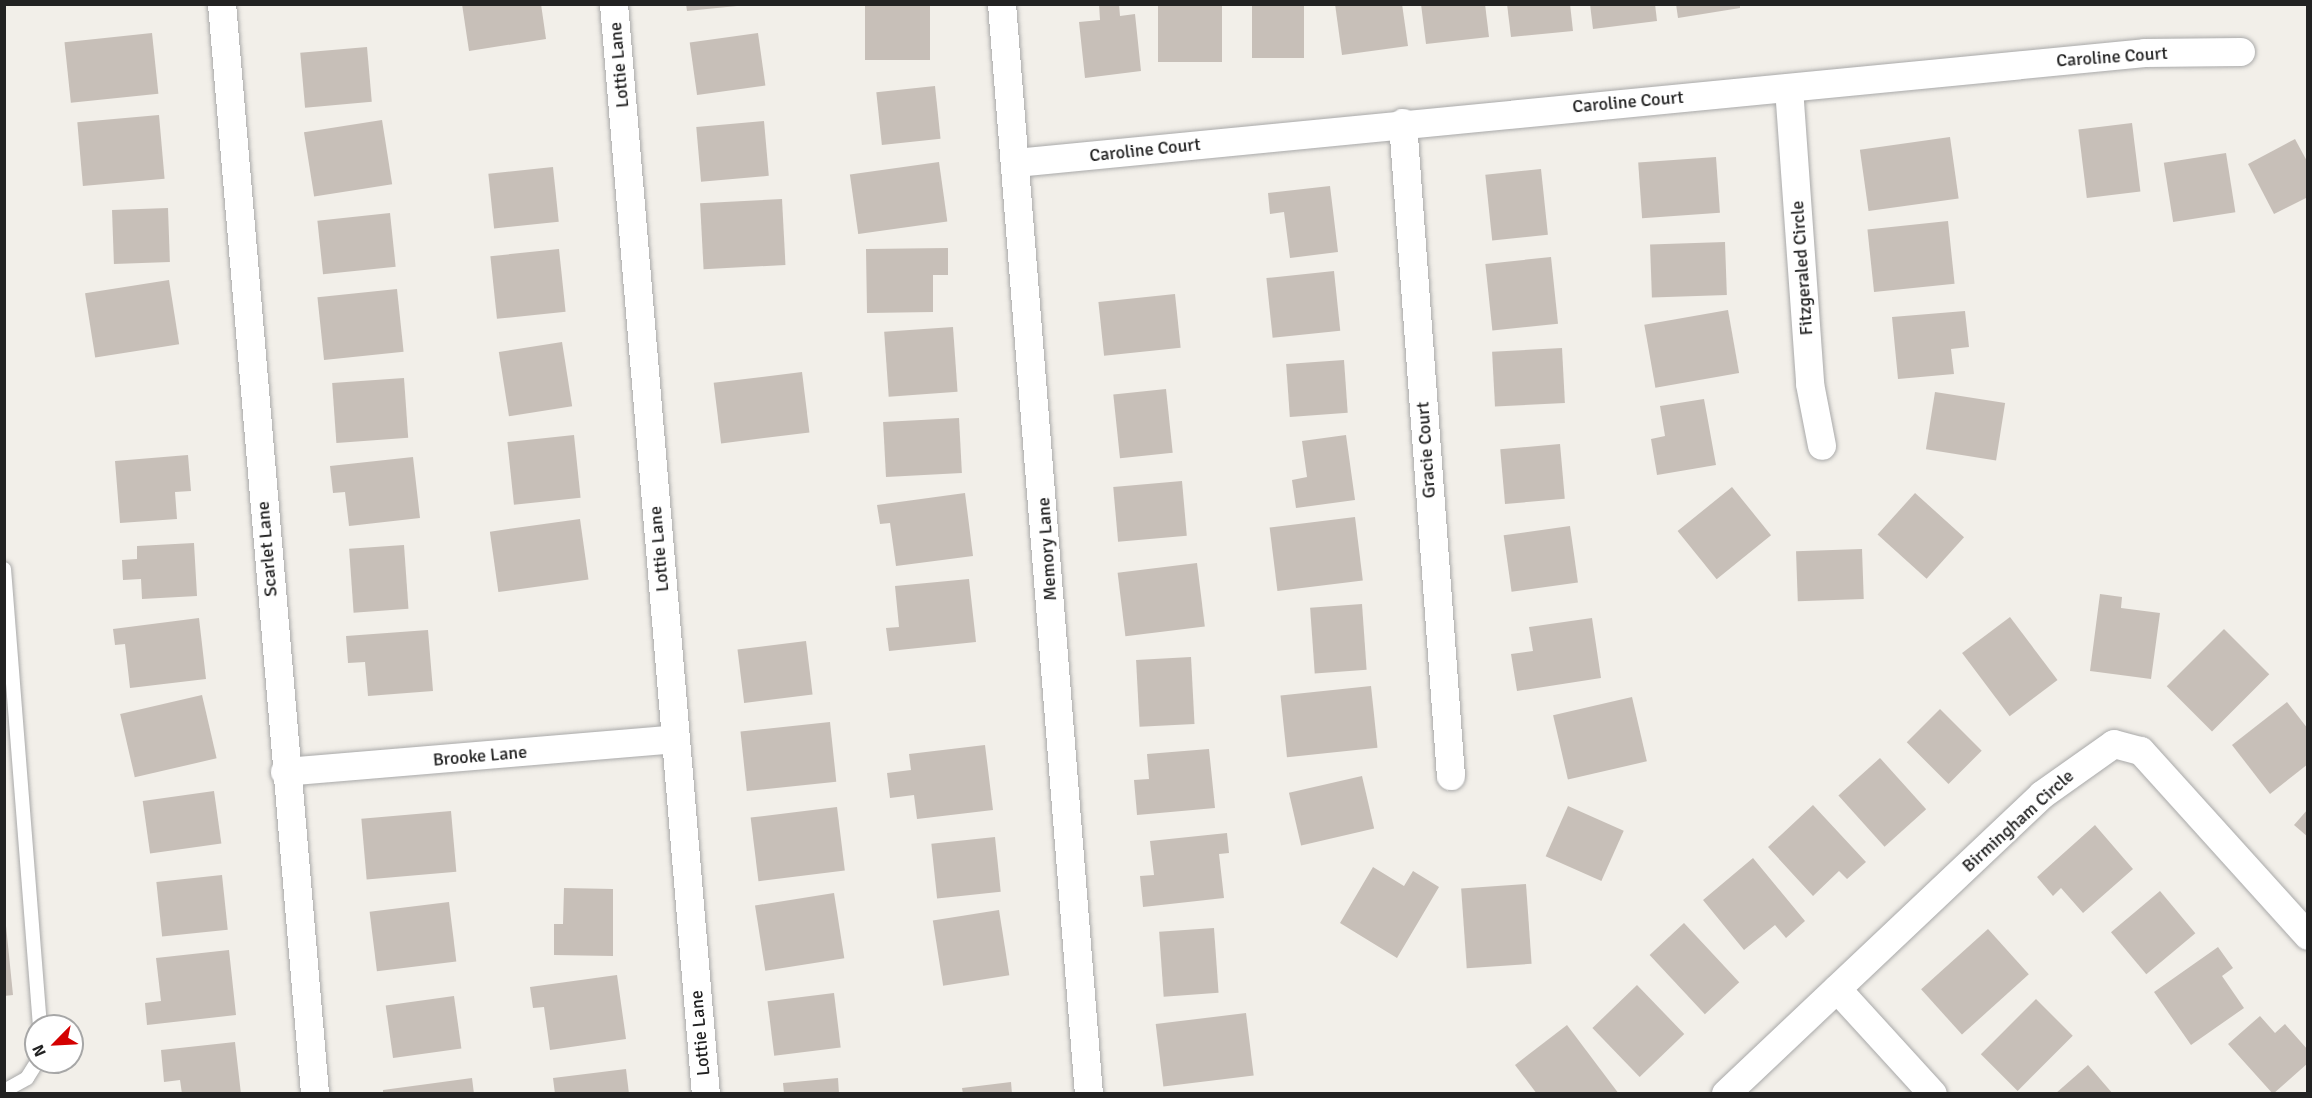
<!DOCTYPE html>
<html>
<head>
<meta charset="utf-8">
<style>
	body { margin:0 }
	#map { position:relative; width:2312px; height:1098px; overflow:hidden; background:#f2efe9; font-family:Signika,sans-serif }
	div>[style] { position:absolute }
	[style*='--x'] { left:calc(var(--x)*1px); top:calc(var(--y)*1px); width:calc(var(--w)*1px); rotate:calc(var(--a)*1deg) }
	.building>* { inset:0; background:#c7bfb8; transform-origin:0 0 }
	.roads { filter:drop-shadow(0 0 2px #a9a9a9) drop-shadow(0 0 2px #a9a9a9) }
	.lane>* { height:14px; margin:-7px; padding:0 7px; transform-origin:7px; border-radius:7px; background:#fff }
	.street>* { height:28px; margin:-14px; padding:0 14px; transform-origin:14px; border-radius:14px; background:#fff }
	span { translate:-50% -50%; white-space:nowrap; text-align:center; line-height:1.15; -webkit-text-stroke:4.5px #fff; paint-order:stroke }
	.street-label { font-size:18px; color:#222 }
	.frame { position:absolute; inset:0; border:6px solid #222; pointer-events:none }
	.north { position:absolute; left:24px; top:1014px; width:60px; height:60px; box-sizing:border-box; background:#fff; border:2px solid #a7a7a7; border-radius:50%; rotate:246deg; font-size:16px; font-weight:700; line-height:24px; text-align:center; color:#222 }
	.north::after { content:''; display:block; margin:auto; width:21px; height:27px; background:#d40000; clip-path:polygon(50% 0,100% 100%,50% 72%,0 100%) }
</style>
</head>
<body>
<div id="map">
	<div class="building">
		<i style="clip-path:polygon(462px 4px,541px 4px,546px 39px,469px 51px)"></i>
		<i style="clip-path:polygon(686px 4px,737px 4px,737px 6px,687px 11px)"></i>
		<i style="left:865px;top:4px;width:65px;height:56px"></i>
		<i style="clip-path:polygon(1099px 4px,1119px 4px,1120px 16px,1135px 14px,1141px 71px,1085px 78px,1079px 22px,1100px 20px)"></i>
		<i style="left:1158px;top:4px;width:64px;height:58px"></i>
		<i style="left:1252px;top:4px;width:52px;height:54px"></i>
		<i style="clip-path:polygon(1335px 4px,1402px 4px,1408px 46px,1342px 55px)"></i>
		<i style="clip-path:polygon(1421px 4px,1485px 4px,1489px 37px,1426px 44px)"></i>
		<i style="clip-path:polygon(1507px 4px,1570px 4px,1573px 31px,1511px 37px)"></i>
		<i style="clip-path:polygon(1590px 4px,1655px 4px,1657px 21px,1593px 29px)"></i>
		<i style="clip-path:polygon(1676px 4px,1740px 4px,1740px 8px,1678px 18px)"></i>
		<i style="left:152px;top:33px;width:61px;height:88px;rotate:84deg"></i>
		<i style="left:758px;top:33px;width:53px;height:69px;rotate:82deg"></i>
		<i style="left:367px;top:47px;width:55px;height:67px;rotate:85deg"></i>
		<i style="left:935px;top:86px;width:53px;height:59px;rotate:84deg"></i>
		<i style="left:159px;top:115px;width:64px;height:82px;rotate:85deg"></i>
		<i style="left:382px;top:120px;width:65px;height:79px;rotate:81deg"></i>
		<i style="left:764px;top:121px;width:55px;height:68px;rotate:85deg"></i>
		<i style="left:2132px;top:123px;width:69px;height:54px;rotate:83deg"></i>
		<i style="left:1950px;top:137px;width:62px;height:91px;rotate:82deg"></i>
		<i style="clip-path:polygon(2295px 139px,2308px 163px,2308px 197px,2274px 214px,2248px 164px)"></i>
		<i style="left:2226px;top:153px;width:60px;height:63px;rotate:81deg"></i>
		<i style="left:1716px;top:157px;width:56px;height:78px;rotate:86deg"></i>
		<i style="left:939px;top:162px;width:60px;height:90px;rotate:82deg"></i>
		<i style="left:553px;top:167px;width:55px;height:65px;rotate:84deg"></i>
		<i style="left:1541px;top:169px;width:66px;height:56px;rotate:84deg"></i>
		<i style="clip-path:polygon(1330px 186px,1338px 252px,1290px 258px,1284px 212px,1270px 214px,1268px 193px)"></i>
		<i style="left:782px;top:199px;width:66px;height:82px;rotate:87deg"></i>
		<i style="left:168px;top:208px;width:54px;height:56px;rotate:88deg"></i>
		<i style="left:390px;top:213px;width:54px;height:73px;rotate:84deg"></i>
		<i style="left:1948px;top:221px;width:63px;height:81px;rotate:84deg"></i>
		<i style="left:1725px;top:242px;width:53px;height:75px;rotate:88deg"></i>
		<i style="clip-path:polygon(948px 248px,948px 275px,933px 275px,933px 312px,867px 313px,866px 249px)"></i>
		<i style="left:559px;top:249px;width:63px;height:69px;rotate:84deg"></i>
		<i style="left:1551px;top:257px;width:67px;height:66px;rotate:84deg"></i>
		<i style="left:1334px;top:271px;width:60px;height:68px;rotate:84deg"></i>
		<i style="left:169px;top:280px;width:65px;height:85px;rotate:81deg"></i>
		<i style="left:397px;top:289px;width:63px;height:80px;rotate:84deg"></i>
		<i style="left:1175px;top:294px;width:54px;height:77px;rotate:84deg"></i>
		<i style="left:1728px;top:310px;width:64px;height:85px;rotate:80deg"></i>
		<i style="clip-path:polygon(1965px 311px,1969px 347px,1951px 349px,1954px 374px,1898px 379px,1892px 317px)"></i>
		<i style="left:953px;top:327px;width:65px;height:69px;rotate:86deg"></i>
		<i style="left:562px;top:342px;width:65px;height:64px;rotate:81deg"></i>
		<i style="left:1562px;top:348px;width:55px;height:70px;rotate:87deg"></i>
		<i style="left:1344px;top:360px;width:53px;height:58px;rotate:86deg"></i>
		<i style="left:802px;top:372px;width:61px;height:89px;rotate:83deg"></i>
		<i style="left:404px;top:378px;width:60px;height:72px;rotate:86deg"></i>
		<i style="left:1166px;top:389px;width:64px;height:53px;rotate:84deg"></i>
		<i style="left:1935px;top:392px;width:71px;height:58px;rotate:9deg"></i>
		<i style="clip-path:polygon(1704px 399px,1716px 465px,1657px 475px,1651px 439px,1665px 436px,1660px 406px)"></i>
		<i style="left:959px;top:418px;width:55px;height:76px;rotate:87deg"></i>
		<i style="left:574px;top:435px;width:63px;height:67px;rotate:84deg"></i>
		<i style="clip-path:polygon(1346px 435px,1355px 500px,1296px 508px,1292px 480px,1307px 477px,1302px 441px)"></i>
		<i style="left:1560px;top:444px;width:55px;height:60px;rotate:85deg"></i>
		<i style="clip-path:polygon(188px 455px,191px 491px,175px 492px,177px 519px,120px 523px,115px 461px)"></i>
		<i style="clip-path:polygon(413px 457px,420px 518px,349px 526px,345px 492px,333px 493px,330px 466px)"></i>
		<i style="left:1182px;top:481px;width:55px;height:69px;rotate:85deg"></i>
		<i style="left:1732px;top:487px;width:62px;height:70px;rotate:51deg"></i>
		<i style="clip-path:polygon(965px 493px,973px 556px,896px 566px,890px 523px,880px 524px,877px 505px)"></i>
		<i style="left:1915px;top:493px;width:66px;height:56px;rotate:42deg"></i>
		<i style="left:1355px;top:517px;width:64px;height:86px;rotate:83deg"></i>
		<i style="left:580px;top:519px;width:61px;height:91px;rotate:82deg"></i>
		<i style="left:1570px;top:526px;width:57px;height:67px;rotate:82deg"></i>
		<i style="clip-path:polygon(194px 543px,197px 596px,142px 599px,141px 579px,123px 580px,122px 560px,137px 559px,137px 546px)"></i>
		<i style="left:404px;top:545px;width:64px;height:55px;rotate:86deg"></i>
		<i style="left:1862px;top:549px;width:50px;height:66px;rotate:88deg"></i>
		<i style="left:1197px;top:563px;width:64px;height:80px;rotate:83deg"></i>
		<i style="clip-path:polygon(969px 579px,976px 642px,889px 651px,886px 628px,899px 627px,895px 586px)"></i>
		<i style="clip-path:polygon(2100px 594px,2122px 597px,2121px 608px,2160px 613px,2151px 679px,2090px 671px)"></i>
		<i style="left:1362px;top:604px;width:66px;height:52px;rotate:86deg"></i>
		<i style="left:2010px;top:617px;width:79px;height:60px;rotate:53deg"></i>
		<i style="clip-path:polygon(199px 618px,206px 679px,130px 688px,125px 644px,115px 645px,113px 629px)"></i>
		<i style="clip-path:polygon(1592px 618px,1601px 678px,1517px 691px,1511px 654px,1533px 651px,1529px 627px)"></i>
		<i style="left:2224px;top:629px;width:64px;height:81px;rotate:45deg"></i>
		<i style="clip-path:polygon(428px 630px,433px 691px,368px 696px,365px 662px,348px 663px,346px 636px)"></i>
		<i style="left:806px;top:641px;width:54px;height:69px;rotate:83deg"></i>
		<i style="left:1191px;top:657px;width:67px;height:55px;rotate:87deg"></i>
		<i style="left:1371px;top:686px;width:62px;height:91px;rotate:84deg"></i>
		<i style="left:202px;top:695px;width:65px;height:84px;rotate:77deg"></i>
		<i style="left:1632px;top:697px;width:66px;height:81px;rotate:77deg"></i>
		<i style="clip-path:polygon(2287px 702px,2308px 729px,2308px 764px,2270px 794px,2232px 745px)"></i>
		<i style="left:1940px;top:709px;width:59px;height:47px;rotate:45deg"></i>
		<i style="left:830px;top:722px;width:60px;height:90px;rotate:84deg"></i>
		<i style="clip-path:polygon(985px 745px,993px 810px,917px 819px,914px 795px,890px 798px,887px 773px,911px 770px,909px 754px)"></i>
		<i style="clip-path:polygon(1209px 749px,1215px 808px,1137px 815px,1134px 780px,1149px 779px,1147px 754px)"></i>
		<i style="left:1880px;top:758px;width:69px;height:56px;rotate:48deg"></i>
		<i style="left:1362px;top:776px;width:54px;height:75px;rotate:77deg"></i>
		<i style="left:214px;top:791px;width:53px;height:72px;rotate:82deg"></i>
		<i style="clip-path:polygon(1813px 805px,1866px 862px,1847px 879px,1839px 871px,1813px 896px,1768px 847px)"></i>
		<i style="left:1568px;top:806px;width:61px;height:55px;rotate:24deg"></i>
		<i style="left:837px;top:807px;width:64px;height:87px;rotate:83deg"></i>
		<i style="clip-path:polygon(2308px 809px,2308px 837px,2294px 825px)"></i>
		<i style="left:451px;top:811px;width:61px;height:90px;rotate:85deg"></i>
		<i style="clip-path:polygon(2095px 825px,2133px 869px,2083px 913px,2061px 888px,2053px 896px,2037px 877px)"></i>
		<i style="clip-path:polygon(1227px 833px,1229px 853px,1219px 854px,1224px 898px,1143px 907px,1140px 876px,1154px 875px,1150px 841px)"></i>
		<i style="left:995px;top:837px;width:55px;height:64px;rotate:84deg"></i>
		<i style="clip-path:polygon(1753px 858px,1805px 921px,1786px 938px,1775px 925px,1744px 950px,1703px 900px)"></i>
		<i style="clip-path:polygon(1373px 867px,1404px 886px,1413px 871px,1439px 887px,1397px 958px,1340px 923px)"></i>
		<i style="left:222px;top:875px;width:55px;height:66px;rotate:84deg"></i>
		<i style="left:1526px;top:884px;width:80px;height:65px;rotate:86deg"></i>
		<i style="clip-path:polygon(564px 888px,613px 889px,613px 956px,554px 955px,554px 924px,563px 924px)"></i>
		<i style="left:2160px;top:891px;width:55px;height:64px;rotate:50deg"></i>
		<i style="left:834px;top:893px;width:66px;height:80px;rotate:81deg"></i>
		<i style="left:449px;top:902px;width:60px;height:80px;rotate:83deg"></i>
		<i style="clip-path:polygon(4px 906px,13px 995px,4px 996px)"></i>
		<i style="left:999px;top:910px;width:66px;height:67px;rotate:81deg"></i>
		<i style="left:1684px;top:923px;width:81px;height:47px;rotate:47deg"></i>
		<i style="left:1214px;top:928px;width:65px;height:55px;rotate:86deg"></i>
		<i style="left:1988px;top:929px;width:61px;height:90px;rotate:48deg"></i>
		<i style="clip-path:polygon(2218px 947px,2233px 968px,2222px 976px,2244px 1008px,2191px 1045px,2154px 992px)"></i>
		<i style="clip-path:polygon(229px 950px,236px 1015px,147px 1025px,145px 1003px,161px 1001px,156px 958px)"></i>
		<i style="clip-path:polygon(617px 975px,626px 1039px,550px 1050px,544px 1007px,533px 1008px,530px 987px)"></i>
		<i style="left:1637px;top:985px;width:68px;height:62px;rotate:46deg"></i>
		<i style="left:834px;top:993px;width:55px;height:67px;rotate:83deg"></i>
		<i style="left:454px;top:996px;width:53px;height:69px;rotate:82deg"></i>
		<i style="left:2036px;top:999px;width:52px;height:78px;rotate:45deg"></i>
		<i style="left:1246px;top:1013px;width:63px;height:91px;rotate:83deg"></i>
		<i style="clip-path:polygon(2260px 1016px,2275px 1033px,2285px 1024px,2308px 1050px,2308px 1063px,2273px 1094px,2228px 1044px)"></i>
		<i style="clip-path:polygon(1567px 1025px,1619px 1094px,1537px 1094px,1515px 1065px)"></i>
		<i style="clip-path:polygon(235px 1042px,241px 1094px,182px 1094px,180px 1080px,164px 1082px,161px 1050px)"></i>
		<i style="clip-path:polygon(2088px 1065px,2113px 1094px,2055px 1094px)"></i>
		<i style="clip-path:polygon(626px 1069px,629px 1094px,555px 1094px,553px 1078px)"></i>
		<i style="clip-path:polygon(472px 1078px,474px 1094px,383px 1094px,383px 1090px)"></i>
		<i style="clip-path:polygon(838px 1078px,839px 1094px,784px 1094px,783px 1083px)"></i>
		<i style="clip-path:polygon(1011px 1082px,1012px 1094px,963px 1094px,962px 1088px)"></i>
	</div>
	<div class="roads">
		<div class="lane">
			<i style="--x:4;--y:569;--w:458;--a:85.5"></i>
			<i style="--x:4;--y:1091;--w:26;--a:-29"></i>
			<i style="--x:27;--y:1078;--w:19;--a:-58"></i>
		</div>
		<div class="street">
			<i style="--x:222;--y:4;--w:1094;--a:85.12"></i>
			<i style="--x:614;--y:4;--w:1094;--a:85.18"></i>
			<i style="--x:1002;--y:4;--w:1093;--a:85.44"></i>
			<i style="--x:1789;--y:88;--w:297;--a:85.9"></i>
			<i style="--x:1810;--y:384;--w:63;--a:79"></i>
			<i style="--x:1403;--y:123;--w:655;--a:85.8"></i>
			<i style="--x:1016;--y:163;--w:1134;--a:-5.56"></i>
			<i style="--x:2145;--y:53;--w:96;--a:-0.6"></i>
			<i style="--x:285;--y:772;--w:391;--a:-4.8"></i>
			<i style="--x:1837;--y:989;--w:142;--a:47.6"></i>
			<i style="--x:1726;--y:1094;--w:435;--a:-43.4"></i>
			<i style="--x:2042;--y:795;--w:88;--a:-35.3"></i>
			<i style="--x:2114;--y:744;--w:28;--a:15"></i>
			<i style="--x:2141;--y:751;--w:249;--a:47.9"></i>
		</div>
	</div>
	<div class="street-label">
		<span style="left:2112px;top:57px;rotate:-4deg">Caroline Court</span>
		<span style="left:619px;top:65px;rotate:-95deg">Lottie Lane</span>
		<span style="left:1628px;top:102px;rotate:-5deg">Caroline Court</span>
		<span style="left:1145px;top:150px;rotate:-6deg">Caroline Court</span>
		<span style="left:1802px;top:268px;rotate:-94deg">Fitzgeraled Circle</span>
		<span style="left:1426px;top:450px;rotate:-94deg">Gracie Court</span>
		<span style="left:267px;top:549px;rotate:-95deg">Scarlet Lane</span>
		<span style="left:659px;top:549px;rotate:-95deg">Lottie Lane</span>
		<span style="left:1047px;top:549px;rotate:-94deg">Memory Lane</span>
		<span style="left:480px;top:756px;rotate:-5deg">Brooke Lane</span>
		<span style="left:2018px;top:821px;rotate:-42deg">Birmingham Circle</span>
		<span style="left:700px;top:1033px;rotate:-95deg">Lottie Lane</span>
	</div>
	<div class="frame"></div>
	<div class="north">N</div>
</div>
</body>
</html>
